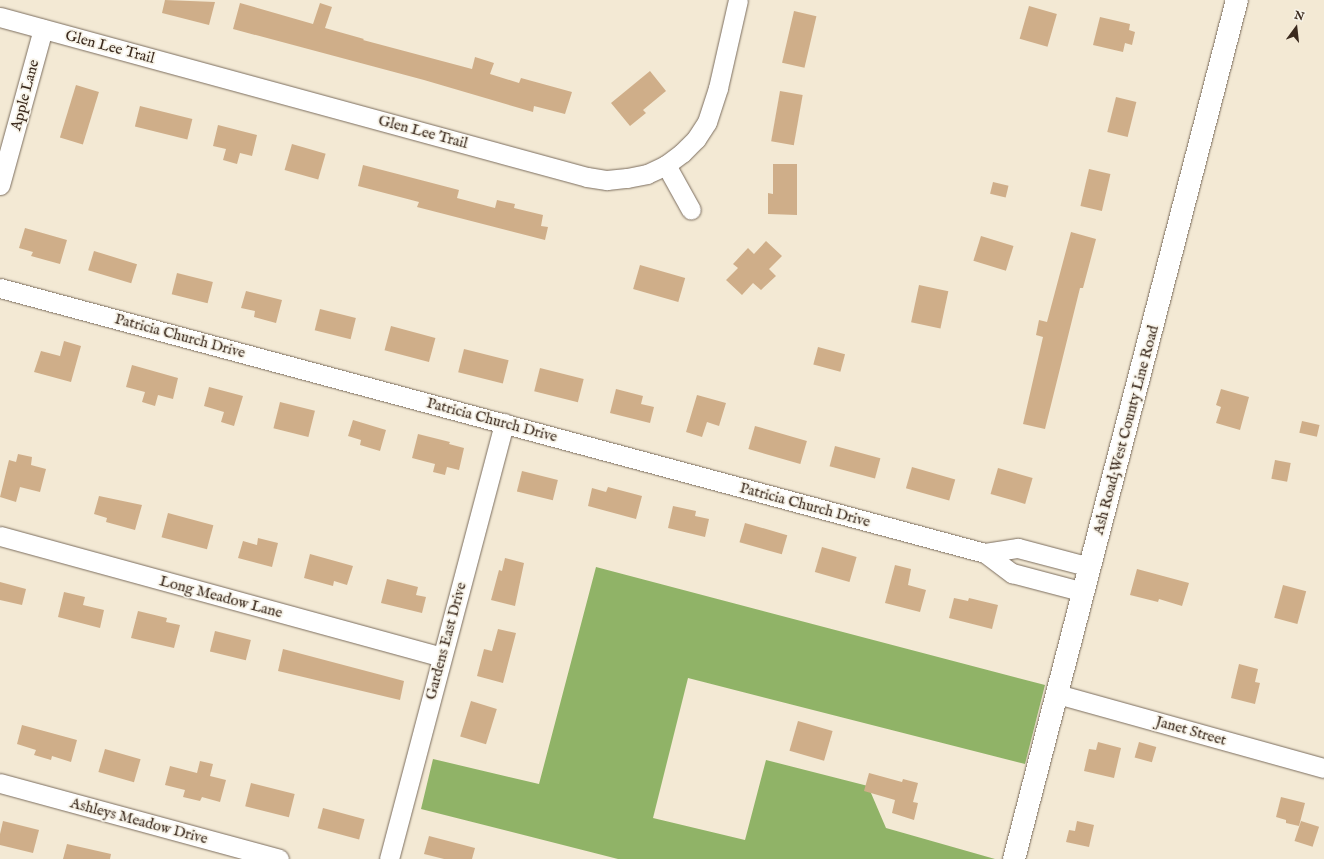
<!DOCTYPE html>
<html>
<head>
<meta charset="utf-8">
<style>
	body { margin:0 }
	#map { position:relative; width:1324px; height:859px; overflow:hidden; background:#f3e9d4; font-family:"IM FELL English",serif }
	div>[style] { position:absolute }
	[style*='--x'] { left:calc(var(--x)*1px); top:calc(var(--y)*1px); width:calc(var(--w)*1px); rotate:calc(var(--a)*1deg) }
	.forest>* { inset:0; background:#90b367 }
	.building>* { inset:0; background:#cfae89; transform-origin:0 0 }
	.roads { filter:drop-shadow(0 0 1px #7b6d5e) drop-shadow(0 0 1px #7b6d5e) }
	.street>* { height:19px; margin:-9.5px; padding:0 9.5px; transform-origin:9.5px; border-radius:9.5px; background:#fff }
	.secondary>* { height:22px; margin:-11px; padding:0 11px; transform-origin:11px; border-radius:11px; background:#fff }
	span { translate:-50% -50%; white-space:nowrap; text-align:center; line-height:1.15; -webkit-text-stroke:3.5px #f7f3e8; paint-order:stroke }
	.street-label { font-size:15px; color:#3b2a1e }
	.north { position:absolute; left:1276px; top:8px; width:40px; height:40px; -webkit-text-stroke:3px #f7f3e8; paint-order:stroke; rotate:15deg; font-size:11px; font-weight:700; line-height:16px; text-align:center; color:#3b2a1e }
	.north::after { content:''; display:block; margin:auto; width:14px; height:18px; background:#3b2a1e; clip-path:polygon(50% 0,100% 100%,50% 72%,0 100%) }
</style>
</head>
<body>
<div id="map">
	<div class="forest">
		<i style="clip-path:polygon(596px 567px,1045px 685px,1025px 764px,688px 678px,653px 818px,745px 840px,766px 760px,868px 786px,886px 828px,995px 859px,618px 859px,421px 809px,433px 759px,539px 784px)"></i>
	</div>
	<div class="building">
		<i style="clip-path:polygon(165px 0,215px 2px,209px 25px,162px 13px)"></i>
		<i style="clip-path:polygon(240px 3px,313px 24px,320px 3px,332px 7px,325px 28px,364px 39px,363px 40px,472px 69px,475px 57px,494px 63px,490px 74px,519px 83px,521px 78px,572px 92px,565px 114px,534px 106px,533px 112px,424px 80px,233px 29px)"></i>
		<i style="left:1029px;top:6px;width:29px;height:34px;rotate:16deg"></i>
		<i style="left:794px;top:11px;width:23px;height:53px;rotate:13deg"></i>
		<i style="clip-path:polygon(1100px 17px,1130px 24px,1129px 30px,1135px 32px,1132px 45px,1125px 43px,1123px 52px,1093px 45px)"></i>
		<i style="clip-path:polygon(650px 71px,666px 91px,643px 110px,646px 113px,630px 126px,611px 103px)"></i>
		<i style="left:76px;top:85px;width:24px;height:55px;rotate:17deg"></i>
		<i style="left:780px;top:91px;width:23px;height:51px;rotate:10deg"></i>
		<i style="left:1116px;top:97px;width:21px;height:36px;rotate:14deg"></i>
		<i style="left:140px;top:106px;width:54px;height:21px;rotate:14deg"></i>
		<i style="clip-path:polygon(218px 125px,257px 135px,252px 156px,240px 153px,237px 164px,223px 160px,226px 149px,213px 146px)"></i>
		<i style="left:292px;top:144px;width:35px;height:27px;rotate:16deg"></i>
		<i style="clip-path:polygon(773px 164px,797px 164px,797px 215px,768px 214px,768px 193px,773px 194px)"></i>
		<i style="clip-path:polygon(363px 165px,459px 190px,457px 198px,495px 208px,497px 200px,515px 204px,514px 208px,543px 215px,541px 226px,548px 227px,545px 240px,417px 207px,419px 202px,358px 186px)"></i>
		<i style="left:1089px;top:169px;width:22px;height:38px;rotate:13deg"></i>
		<i style="left:993px;top:182px;width:16px;height:12px;rotate:14deg"></i>
		<i style="clip-path:polygon(25px 228px,67px 240px,60px 264px,31px 256px,33px 252px,19px 248px)"></i>
		<i style="clip-path:polygon(1071px 232px,1096px 239px,1083px 288px,1080px 288px,1045px 429px,1023px 424px,1043px 337px,1036px 335px,1039px 320px,1047px 322px)"></i>
		<i style="left:981px;top:236px;width:34px;height:26px;rotate:17deg"></i>
		<i style="clip-path:polygon(766px 241px,782px 256px,769px 269px,776px 276px,761px 290px,753px 283px,742px 295px,726px 280px,738px 268px,733px 264px,748px 248px,754px 254px)"></i>
		<i style="left:94px;top:251px;width:45px;height:20px;rotate:17deg"></i>
		<i style="left:640px;top:265px;width:47px;height:25px;rotate:16deg"></i>
		<i style="left:177px;top:273px;width:37px;height:22px;rotate:14deg"></i>
		<i style="left:919px;top:285px;width:30px;height:38px;rotate:12deg"></i>
		<i style="clip-path:polygon(246px 291px,282px 300px,276px 323px,254px 317px,255px 311px,241px 308px)"></i>
		<i style="left:320px;top:309px;width:37px;height:22px;rotate:14deg"></i>
		<i style="left:391px;top:326px;width:46px;height:25px;rotate:15deg"></i>
		<i style="clip-path:polygon(64px 341px,81px 346px,71px 382px,34px 372px,41px 351px,60px 356px)"></i>
		<i style="left:818px;top:347px;width:28px;height:18px;rotate:15deg"></i>
		<i style="left:464px;top:349px;width:46px;height:24px;rotate:14deg"></i>
		<i style="clip-path:polygon(132px 365px,178px 378px,173px 399px,158px 395px,155px 406px,142px 402px,145px 392px,126px 387px)"></i>
		<i style="left:540px;top:368px;width:45px;height:24px;rotate:14deg"></i>
		<i style="clip-path:polygon(209px 387px,243px 396px,234px 426px,221px 422px,224px 412px,204px 406px)"></i>
		<i style="clip-path:polygon(616px 389px,643px 396px,641px 404px,654px 407px,650px 423px,610px 413px)"></i>
		<i style="clip-path:polygon(1221px 389px,1249px 397px,1240px 430px,1216px 423px,1221px 407px,1216px 405px)"></i>
		<i style="clip-path:polygon(697px 395px,726px 403px,719px 426px,707px 422px,702px 437px,686px 432px)"></i>
		<i style="left:280px;top:402px;width:36px;height:27px;rotate:14deg"></i>
		<i style="clip-path:polygon(353px 420px,386px 430px,380px 451px,360px 445px,361px 440px,348px 436px)"></i>
		<i style="left:1302px;top:421px;width:18px;height:12px;rotate:13deg"></i>
		<i style="left:755px;top:426px;width:54px;height:24px;rotate:16deg"></i>
		<i style="clip-path:polygon(418px 434px,450px 442px,449px 444px,464px 448px,459px 470px,447px 467px,445px 475px,433px 472px,435px 464px,412px 458px)"></i>
		<i style="left:835px;top:446px;width:47px;height:21px;rotate:15deg"></i>
		<i style="clip-path:polygon(18px 454px,32px 457px,31px 465px,46px 469px,40px 492px,20px 487px,16px 502px,0 497px,9px 460px,16px 462px)"></i>
		<i style="left:1275px;top:460px;width:16px;height:19px;rotate:11deg"></i>
		<i style="left:912px;top:467px;width:45px;height:22px;rotate:16deg"></i>
		<i style="left:998px;top:468px;width:36px;height:27px;rotate:16deg"></i>
		<i style="left:522px;top:471px;width:37px;height:21px;rotate:14deg"></i>
		<i style="clip-path:polygon(608px 487px,642px 496px,636px 519px,588px 506px,592px 488px,606px 492px)"></i>
		<i style="clip-path:polygon(99px 496px,142px 505px,135px 530px,106px 522px,107px 518px,94px 514px)"></i>
		<i style="clip-path:polygon(673px 506px,696px 511px,695px 516px,709px 519px,705px 537px,668px 528px)"></i>
		<i style="left:168px;top:513px;width:47px;height:25px;rotate:15deg"></i>
		<i style="left:745px;top:523px;width:44px;height:20px;rotate:16deg"></i>
		<i style="clip-path:polygon(258px 538px,278px 543px,272px 567px,238px 558px,243px 541px,257px 545px)"></i>
		<i style="left:822px;top:547px;width:36px;height:26px;rotate:16deg"></i>
		<i style="clip-path:polygon(310px 554px,353px 566px,347px 585px,334px 581px,333px 586px,304px 578px)"></i>
		<i style="clip-path:polygon(505px 558px,524px 563px,515px 606px,491px 600px,499px 570px,502px 571px)"></i>
		<i style="clip-path:polygon(895px 565px,911px 569px,908px 585px,926px 590px,920px 612px,885px 603px)"></i>
		<i style="clip-path:polygon(1137px 569px,1189px 583px,1182px 606px,1159px 599px,1158px 602px,1130px 595px)"></i>
		<i style="clip-path:polygon(387px 579px,418px 587px,416px 595px,426px 597px,422px 613px,381px 603px)"></i>
		<i style="clip-path:polygon(0 582px,26px 589px,22px 605px,0 600px)"></i>
		<i style="left:1283px;top:585px;width:24px;height:34px;rotate:15deg"></i>
		<i style="clip-path:polygon(64px 592px,85px 597px,83px 605px,104px 610px,100px 628px,58px 617px)"></i>
		<i style="clip-path:polygon(954px 598px,968px 601px,969px 598px,998px 605px,992px 629px,949px 618px)"></i>
		<i style="clip-path:polygon(138px 611px,167px 618px,166px 622px,180px 625px,174px 648px,131px 638px)"></i>
		<i style="clip-path:polygon(498px 629px,516px 633px,503px 683px,477px 676px,484px 649px,492px 651px)"></i>
		<i style="left:215px;top:631px;width:37px;height:21px;rotate:14deg"></i>
		<i style="clip-path:polygon(283px 649px,404px 681px,400px 700px,278px 671px)"></i>
		<i style="clip-path:polygon(1239px 664px,1258px 669px,1255px 682px,1260px 683px,1255px 704px,1231px 698px)"></i>
		<i style="left:471px;top:701px;width:27px;height:37px;rotate:17deg"></i>
		<i style="left:798px;top:721px;width:36px;height:31px;rotate:16deg"></i>
		<i style="clip-path:polygon(22px 725px,77px 740px,71px 762px,52px 756px,51px 760px,34px 755px,36px 750px,17px 744px)"></i>
		<i style="clip-path:polygon(1098px 742px,1121px 748px,1114px 778px,1084px 771px,1089px 749px,1096px 750px)"></i>
		<i style="left:1139px;top:742px;width:18px;height:16px;rotate:16deg"></i>
		<i style="left:105px;top:749px;width:37px;height:24px;rotate:16deg"></i>
		<i style="clip-path:polygon(200px 761px,213px 764px,210px 776px,226px 780px,220px 802px,202px 797px,200px 801px,183px 797px,185px 790px,165px 785px,170px 766px,197px 773px)"></i>
		<i style="clip-path:polygon(869px 773px,902px 782px,903px 779px,918px 783px,913px 802px,918px 803px,914px 820px,892px 813px,895px 800px,864px 791px)"></i>
		<i style="left:251px;top:783px;width:45px;height:24px;rotate:14deg"></i>
		<i style="clip-path:polygon(1281px 797px,1305px 803px,1299px 826px,1286px 823px,1286px 820px,1276px 817px)"></i>
		<i style="left:323px;top:808px;width:43px;height:21px;rotate:15deg"></i>
		<i style="clip-path:polygon(3px 821px,39px 830px,33px 853px,0 845px,0 834px)"></i>
		<i style="clip-path:polygon(1077px 821px,1094px 825px,1089px 847px,1066px 842px,1069px 830px,1075px 831px)"></i>
		<i style="left:1301px;top:821px;width:19px;height:21px;rotate:18deg"></i>
		<i style="clip-path:polygon(429px 836px,475px 848px,472px 859px,444px 859px,424px 854px)"></i>
		<i style="clip-path:polygon(67px 844px,111px 854px,110px 859px,63px 859px)"></i>
	</div>
	<div class="roads">
		<div class="street">
			<i style="--x:0;--y:17;--w:608;--a:15.25"></i>
			<i style="--x:587;--y:177;--w:20;--a:9"></i>
			<i style="--x:607;--y:180;--w:20;--a:-6"></i>
			<i style="--x:627;--y:178;--w:20;--a:-11"></i>
			<i style="--x:647;--y:174;--w:21;--a:-25"></i>
			<i style="--x:666;--y:165;--w:20;--a:-37"></i>
			<i style="--x:682;--y:153;--w:20;--a:-45"></i>
			<i style="--x:696;--y:139;--w:20;--a:-57"></i>
			<i style="--x:707;--y:122;--w:36;--a:-72"></i>
			<i style="--x:718;--y:88;--w:90;--a:-77.2"></i>
			<i style="--x:666;--y:165;--w:51;--a:60.9"></i>
			<i style="--x:0;--y:185;--w:162;--a:-74.6"></i>
			<i style="--x:0;--y:288;--w:1020;--a:15.06"></i>
			<i style="--x:985;--y:553;--w:34;--a:37"></i>
			<i style="--x:1012;--y:573;--w:74;--a:14.8"></i>
			<i style="--x:0;--y:536;--w:458;--a:15.3"></i>
			<i style="--x:985;--y:553;--w:33;--a:-9"></i>
			<i style="--x:1018;--y:548;--w:74;--a:14.8"></i>
			<i style="--x:1057;--y:694;--w:277;--a:15.5"></i>
			<i style="--x:0;--y:783;--w:289;--a:15.2"></i>
			<i style="--x:389;--y:859;--w:451;--a:-75.2"></i>
		</div>
		<div class="secondary">
			<i style="--x:1014;--y:859;--w:887;--a:-75.45"></i>
		</div>
	</div>
	<div class="street-label">
		<span style="left:110px;top:47px;rotate:15deg">Glen Lee Trail</span>
		<span style="left:25px;top:95px;rotate:-75deg">Apple Lane</span>
		<span style="left:423px;top:132px;rotate:15deg">Glen Lee Trail</span>
		<span style="left:180px;top:336px;rotate:15deg">Patricia Church Drive</span>
		<span style="left:492px;top:420px;rotate:15deg">Patricia Church Drive</span>
		<span style="left:1126px;top:430px;rotate:-75deg">Ash Road;West County Line Road</span>
		<span style="left:805px;top:505px;rotate:15deg">Patricia Church Drive</span>
		<span style="left:221px;top:597px;rotate:15deg">Long Meadow Lane</span>
		<span style="left:446px;top:641px;rotate:-75deg">Gardens East Drive</span>
		<span style="left:1191px;top:731px;rotate:16deg">Janet Street</span>
		<span style="left:139px;top:821px;rotate:15deg">Ashleys Meadow Drive</span>
	</div>
	<div class="north">N</div>
</div>
</body>
</html>
